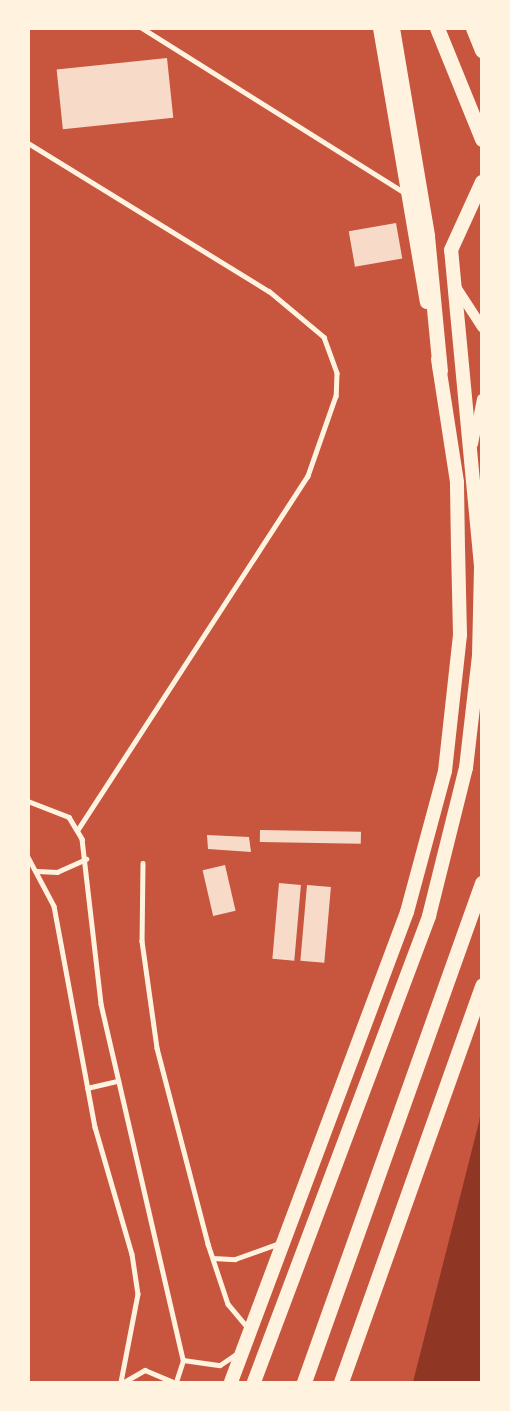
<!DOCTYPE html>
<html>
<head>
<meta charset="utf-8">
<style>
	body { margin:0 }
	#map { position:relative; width:510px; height:1411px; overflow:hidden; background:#c8553d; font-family:Commissioner,sans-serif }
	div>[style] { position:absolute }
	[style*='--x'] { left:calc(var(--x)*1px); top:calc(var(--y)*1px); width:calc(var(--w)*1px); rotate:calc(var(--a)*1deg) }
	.water>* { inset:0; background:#8f3625 }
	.building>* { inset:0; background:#f7dbc8; transform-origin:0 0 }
	.service>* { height:4.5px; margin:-2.25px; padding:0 2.25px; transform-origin:2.25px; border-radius:2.25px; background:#fff3e0 }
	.tertiary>* { height:10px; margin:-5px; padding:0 5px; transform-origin:5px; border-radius:5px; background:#fff3e0 }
	.primary>* { height:14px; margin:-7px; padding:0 7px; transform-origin:7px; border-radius:7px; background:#fff3e0 }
	.motorway>* { height:15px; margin:-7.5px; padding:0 7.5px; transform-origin:7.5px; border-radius:7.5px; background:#fff3e0 }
	span { translate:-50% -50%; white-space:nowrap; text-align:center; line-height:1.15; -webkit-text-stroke:4.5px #fff3e0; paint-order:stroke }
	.frame { position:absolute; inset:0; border:30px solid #fff3e0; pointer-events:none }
</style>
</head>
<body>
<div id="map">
	<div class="water">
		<i style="clip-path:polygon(481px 1110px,481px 1382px,413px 1382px,479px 1122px)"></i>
	</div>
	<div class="building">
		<i style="left:167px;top:58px;width:60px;height:111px;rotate:84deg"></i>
		<i style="left:396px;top:223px;width:36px;height:48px;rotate:80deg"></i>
		<i style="left:260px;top:830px;width:101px;height:12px;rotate:1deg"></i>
		<i style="clip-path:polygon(207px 835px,249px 837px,251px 852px,208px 849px)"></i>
		<i style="left:225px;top:865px;width:47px;height:23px;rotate:77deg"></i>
		<i style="left:279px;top:883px;width:22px;height:76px;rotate:5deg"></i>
		<i style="left:307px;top:885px;width:24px;height:76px;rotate:5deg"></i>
	</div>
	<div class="service">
		<i style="--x:142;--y:28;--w:310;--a:32.1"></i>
		<i style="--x:28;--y:143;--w:283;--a:31.6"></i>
		<i style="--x:269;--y:291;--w:72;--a:39.9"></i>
		<i style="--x:324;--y:337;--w:38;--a:70"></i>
		<i style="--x:337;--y:373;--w:23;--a:92"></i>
		<i style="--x:336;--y:396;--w:85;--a:109.3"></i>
		<i style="--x:308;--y:476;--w:422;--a:123"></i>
		<i style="--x:28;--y:801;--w:44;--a:21.3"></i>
		<i style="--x:69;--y:817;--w:26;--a:59"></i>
		<i style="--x:82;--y:839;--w:166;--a:83.4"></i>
		<i style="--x:101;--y:1004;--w:365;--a:77"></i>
		<i style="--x:183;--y:1360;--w:37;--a:8"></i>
		<i style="--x:220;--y:1365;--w:18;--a:-34"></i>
		<i style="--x:28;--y:857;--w:55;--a:62"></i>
		<i style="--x:54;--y:906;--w:225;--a:79.5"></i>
		<i style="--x:95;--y:1127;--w:132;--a:73.8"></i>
		<i style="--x:132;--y:1254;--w:40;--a:81.5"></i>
		<i style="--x:138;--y:1294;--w:90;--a:100.9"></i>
		<i style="--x:143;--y:863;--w:78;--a:90.7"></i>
		<i style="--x:142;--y:941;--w:108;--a:82"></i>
		<i style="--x:157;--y:1048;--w:203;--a:75.4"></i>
		<i style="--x:208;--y:1244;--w:63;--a:71.6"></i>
		<i style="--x:228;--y:1304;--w:33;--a:50"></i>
		<i style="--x:37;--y:871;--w:20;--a:3"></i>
		<i style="--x:57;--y:872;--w:32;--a:-24"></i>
		<i style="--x:87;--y:1088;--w:32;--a:-13"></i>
		<i style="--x:213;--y:1258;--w:22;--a:3"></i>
		<i style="--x:235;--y:1259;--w:48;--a:-19.6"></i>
		<i style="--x:124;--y:1382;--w:24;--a:-30"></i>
		<i style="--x:145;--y:1370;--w:30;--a:23"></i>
		<i style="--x:176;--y:1382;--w:23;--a:-72"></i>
	</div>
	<div class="tertiary">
		<i style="--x:456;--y:287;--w:48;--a:57"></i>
		<i style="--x:473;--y:444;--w:46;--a:-78.7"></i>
	</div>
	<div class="primary">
		<i style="--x:380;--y:28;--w:278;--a:80.3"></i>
		<i style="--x:231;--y:1382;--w:502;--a:-69.47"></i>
		<i style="--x:407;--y:912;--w:146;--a:-74.9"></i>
		<i style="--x:445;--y:771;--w:137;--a:-83.7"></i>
		<i style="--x:460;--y:635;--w:86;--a:-91.3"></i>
		<i style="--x:458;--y:549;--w:67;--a:-90.9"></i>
		<i style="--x:457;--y:482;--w:124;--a:-98.8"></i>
		<i style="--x:254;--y:1382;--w:498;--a:-69.4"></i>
		<i style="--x:429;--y:916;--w:153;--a:-76"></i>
		<i style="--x:466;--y:768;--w:113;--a:-83.4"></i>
		<i style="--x:479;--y:656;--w:90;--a:-88.7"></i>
		<i style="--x:481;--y:566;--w:317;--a:-95.4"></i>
		<i style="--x:451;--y:250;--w:75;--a:-65.5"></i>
	</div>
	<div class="motorway">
		<i style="--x:392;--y:28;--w:211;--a:80.4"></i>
		<i style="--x:427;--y:236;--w:135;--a:84.5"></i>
		<i style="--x:437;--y:28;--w:120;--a:67.9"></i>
		<i style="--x:473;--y:28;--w:24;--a:68"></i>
		<i style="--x:304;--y:1382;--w:530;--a:-70.37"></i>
		<i style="--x:341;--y:1382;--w:421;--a:-70.4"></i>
	</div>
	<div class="frame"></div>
</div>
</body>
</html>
